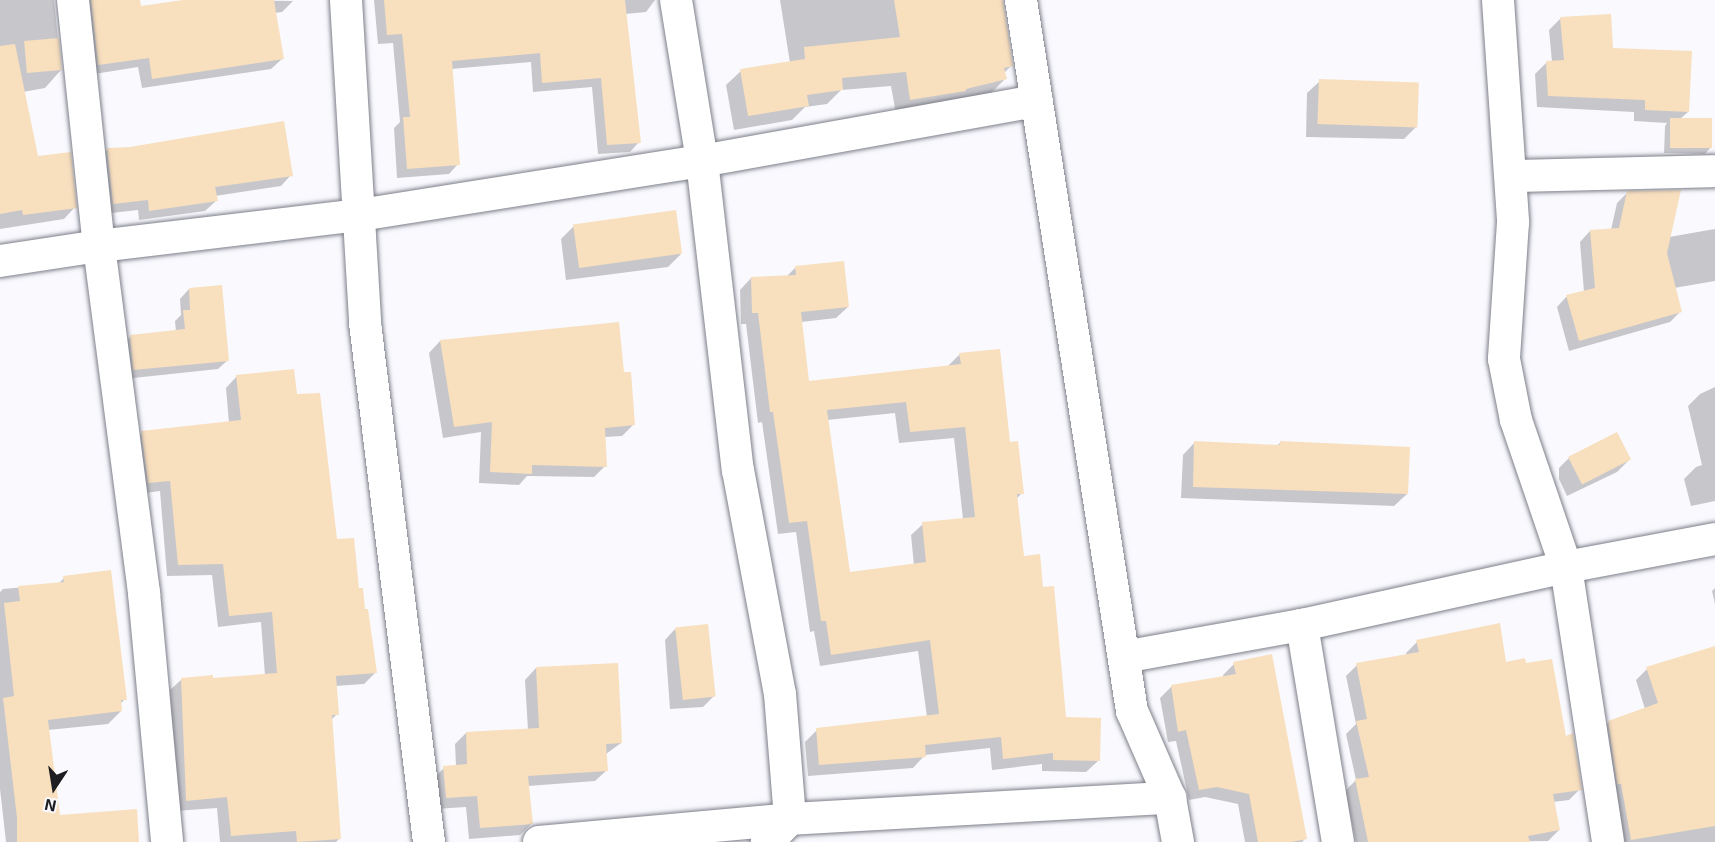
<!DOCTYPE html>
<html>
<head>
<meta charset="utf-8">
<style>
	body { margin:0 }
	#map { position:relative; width:1715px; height:842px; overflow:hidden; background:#f9f9fe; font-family:"Exo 2",sans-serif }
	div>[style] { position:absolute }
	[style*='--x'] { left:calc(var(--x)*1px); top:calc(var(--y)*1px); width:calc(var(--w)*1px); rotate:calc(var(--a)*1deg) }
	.shadow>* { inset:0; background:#0003 }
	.building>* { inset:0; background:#f8dfbe; transform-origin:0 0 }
	.roads { filter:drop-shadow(0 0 2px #7d7f89) drop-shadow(0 0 2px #7d7f89) }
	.minor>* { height:32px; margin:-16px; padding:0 16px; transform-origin:16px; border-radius:16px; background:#fff }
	span { translate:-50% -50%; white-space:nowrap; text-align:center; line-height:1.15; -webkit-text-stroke:4.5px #f9f9fe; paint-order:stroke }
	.north { position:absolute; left:24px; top:758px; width:60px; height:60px; -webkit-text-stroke:4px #f9f9fe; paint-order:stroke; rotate:192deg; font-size:16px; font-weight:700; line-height:24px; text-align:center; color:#1e1e22 }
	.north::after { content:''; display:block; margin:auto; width:21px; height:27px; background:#1e1e22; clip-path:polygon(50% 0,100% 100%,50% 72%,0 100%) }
</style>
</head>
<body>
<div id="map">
	<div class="shadow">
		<i style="clip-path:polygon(0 0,54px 0,61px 70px,45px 88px,23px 92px,36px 158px,75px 207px,64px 219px,0 229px)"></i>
		<i style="clip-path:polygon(85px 0,138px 0,139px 8px,194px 0,293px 1px,282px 12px,275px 13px,282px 59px,271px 69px,142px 88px,138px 67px,88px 75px)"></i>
		<i style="clip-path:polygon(374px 0,655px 0,646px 12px,625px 14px,639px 142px,630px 152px,598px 154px,592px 87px,533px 92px,531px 62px,451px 69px,458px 164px,449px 174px,397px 178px,394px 128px,400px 122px,393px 43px,378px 44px)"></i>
		<i style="clip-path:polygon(780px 0,1002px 0,1011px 66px,1004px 73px,1005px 79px,991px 93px,953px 102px,896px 114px,891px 86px,841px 90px,827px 104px,805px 107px,792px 120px,734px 130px,726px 85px,741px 71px,790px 63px)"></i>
		<i style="clip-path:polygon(1561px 18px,1612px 49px,1688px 112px,1680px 119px,1711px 147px,1705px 154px,1664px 153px,1665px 126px,1667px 123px,1634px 121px,1634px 112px,1537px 107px,1535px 74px,1546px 63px,1552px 62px,1549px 30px)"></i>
		<i style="clip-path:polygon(1320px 81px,1417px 126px,1404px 139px,1306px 137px,1307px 93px)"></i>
		<i style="clip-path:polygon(107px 150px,291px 175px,281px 186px,215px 196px,216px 201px,205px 211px,139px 220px,138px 210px,103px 214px,97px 160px)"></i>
		<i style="clip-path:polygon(1627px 193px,1669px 237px,1715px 229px,1715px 281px,1674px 288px,1680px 312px,1670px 322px,1569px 351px,1557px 307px,1567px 296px,1584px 292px,1580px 242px,1590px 231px,1611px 230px,1617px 203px)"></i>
		<i style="clip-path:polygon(574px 226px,681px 254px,668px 267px,566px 280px,561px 239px)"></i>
		<i style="clip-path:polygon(evenodd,795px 268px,848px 307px,836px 318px,801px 322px,808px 382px,948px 366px,960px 354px,1009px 443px,1022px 493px,1016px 499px,1022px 558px,1042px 589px,1065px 718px,1098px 761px,1086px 772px,1042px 771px,1042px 764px,992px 770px,990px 748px,925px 755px,913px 768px,808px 776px,805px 742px,817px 730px,927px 717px,918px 651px,820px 666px,814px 631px,810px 632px,796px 532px,778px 534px,762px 422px,758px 423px,746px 324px,741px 324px,740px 290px,751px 278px,786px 277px,795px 268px,895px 413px,899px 443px,954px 438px,963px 519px,923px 524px,911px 535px,914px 566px,848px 574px,827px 420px,895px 413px)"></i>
		<i style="clip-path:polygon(189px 289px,228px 360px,218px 369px,124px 379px,122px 346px,131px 336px,176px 332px,175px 321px,181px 315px,180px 299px)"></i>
		<i style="clip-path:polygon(440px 341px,623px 374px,633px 425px,622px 436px,604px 437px,605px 466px,594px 477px,527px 476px,519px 485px,479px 483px,481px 432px,443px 438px,429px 353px)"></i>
		<i style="clip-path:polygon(237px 376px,295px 396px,336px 541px,357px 590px,375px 673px,364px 684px,335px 686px,337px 714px,331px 720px,340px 838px,336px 842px,220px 842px,217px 808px,175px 811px,170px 690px,182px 679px,212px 680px,265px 676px,261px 622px,218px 627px,212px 575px,167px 576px,160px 491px,137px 494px,131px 444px,142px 433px,229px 423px,226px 388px)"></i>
		<i style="clip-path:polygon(1715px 387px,1715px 501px,1691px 506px,1684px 479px,1696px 467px,1702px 465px,1688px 406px,1700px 394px)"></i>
		<i style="clip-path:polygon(1195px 442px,1277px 446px,1281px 442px,1407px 494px,1394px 506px,1181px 498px,1183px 455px)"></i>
		<i style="clip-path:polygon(1572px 455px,1629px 460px,1617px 472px,1567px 496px,1559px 479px,1559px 468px)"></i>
		<i style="clip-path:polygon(64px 578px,125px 699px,120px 704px,121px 711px,108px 724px,48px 730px,59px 816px,138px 842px,6px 842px,0 789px,0 592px,3px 589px,58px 584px)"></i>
		<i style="clip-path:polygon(1715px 588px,1715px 604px,1712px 591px)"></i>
		<i style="clip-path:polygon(675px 629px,714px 696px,703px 707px,670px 709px,665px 640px)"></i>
		<i style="clip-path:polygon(1417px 642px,1505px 664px,1564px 738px,1580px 789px,1569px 800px,1553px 802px,1559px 830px,1548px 841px,1356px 842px,1345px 791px,1356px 780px,1346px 734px,1356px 724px,1346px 676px,1357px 665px,1407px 656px,1406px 653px)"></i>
		<i style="clip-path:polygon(1715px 648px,1715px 842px,1618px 842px,1597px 734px,1609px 722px,1645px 709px,1636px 680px,1647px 669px)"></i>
		<i style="clip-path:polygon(1234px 664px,1306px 838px,1302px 842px,1245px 842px,1238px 804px,1205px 797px,1189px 800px,1176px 741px,1168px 742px,1160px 698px,1171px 687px,1224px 678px,1223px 675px)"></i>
		<i style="clip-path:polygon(536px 668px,621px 743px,606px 754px,607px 770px,595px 781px,528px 786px,531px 824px,520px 835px,469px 839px,466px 807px,435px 809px,433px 779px,444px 768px,456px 766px,455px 744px,466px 733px,528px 730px,525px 680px)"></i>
	</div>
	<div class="building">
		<i style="clip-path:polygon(91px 0,140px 0,141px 6px,183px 0,274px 0,284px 59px,152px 79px,149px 58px,98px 65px)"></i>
		<i style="clip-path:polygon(384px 0,625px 0,641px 143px,607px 145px,601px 78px,542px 83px,540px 53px,452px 61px,460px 165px,407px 169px,403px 117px,410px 117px,402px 34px,387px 35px)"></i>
		<i style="clip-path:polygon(894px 0,1003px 0,1013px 66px,1004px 68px,1007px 79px,966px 89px,966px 91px,910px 100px,906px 72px,842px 78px,843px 90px,807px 95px,809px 106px,748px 116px,740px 69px,805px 59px,804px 47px,900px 37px)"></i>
		<i style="clip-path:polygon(1611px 14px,1613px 48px,1692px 51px,1689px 112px,1645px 110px,1645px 100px,1548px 96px,1546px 61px,1564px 60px,1560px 17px)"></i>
		<i style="left:59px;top:38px;width:32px;height:35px;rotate:85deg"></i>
		<i style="clip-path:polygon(15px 44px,38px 156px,71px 152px,77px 208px,23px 215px,22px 210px,0 214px,0 46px)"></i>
		<i style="left:1319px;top:79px;width:100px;height:45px;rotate:2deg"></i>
		<i style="left:1670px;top:118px;width:42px;height:30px"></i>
		<i style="clip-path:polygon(284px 121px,293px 176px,215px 187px,218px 201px,149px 211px,148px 200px,113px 204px,107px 148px,130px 147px)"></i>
		<i style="clip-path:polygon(1681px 190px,1667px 253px,1682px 312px,1579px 341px,1566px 295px,1595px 288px,1590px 230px,1619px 228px,1627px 191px)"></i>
		<i style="left:676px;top:210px;width:44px;height:104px;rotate:82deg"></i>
		<i style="clip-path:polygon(evenodd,844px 261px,849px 307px,801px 312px,809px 381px,961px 364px,959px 353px,1000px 349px,1010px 442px,1018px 441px,1024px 494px,1017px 494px,1024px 556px,1040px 554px,1043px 587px,1054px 586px,1066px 717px,1101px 718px,1100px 761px,1053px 760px,1053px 753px,1003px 759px,1001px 737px,925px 745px,926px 757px,819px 765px,816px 728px,939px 714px,930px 640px,831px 655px,826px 621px,821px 621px,807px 521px,789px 523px,773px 412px,770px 412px,758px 313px,752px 313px,751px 277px,796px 275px,795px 266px,844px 261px,906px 402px,910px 432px,965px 427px,975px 517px,922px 522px,926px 562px,850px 572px,827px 410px,906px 402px)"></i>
		<i style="clip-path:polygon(222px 285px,229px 361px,133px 370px,130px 335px,185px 329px,183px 310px,190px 310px,189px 288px)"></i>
		<i style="clip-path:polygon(619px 322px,624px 372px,631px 372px,635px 425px,605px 428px,607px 467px,532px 465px,532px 474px,490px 472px,492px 422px,454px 427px,440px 340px)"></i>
		<i style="clip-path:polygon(294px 369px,297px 394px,320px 393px,337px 539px,354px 538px,359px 588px,363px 588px,365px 609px,368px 609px,377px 673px,336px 676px,339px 715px,332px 715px,341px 839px,297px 842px,296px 831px,231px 836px,227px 797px,186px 801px,181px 678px,213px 675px,213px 678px,277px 673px,272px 612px,229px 616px,223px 564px,178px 565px,170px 481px,148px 483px,141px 431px,241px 420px,236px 375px)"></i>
		<i style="left:1617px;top:432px;width:31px;height:55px;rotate:63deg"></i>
		<i style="clip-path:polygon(1194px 441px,1280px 445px,1280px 441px,1410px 447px,1408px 494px,1193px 487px)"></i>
		<i style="clip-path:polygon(111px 570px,127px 700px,121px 700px,122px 711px,48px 720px,60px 815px,137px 809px,139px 842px,17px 842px,17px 818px,3px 698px,14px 696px,4px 603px,20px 601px,18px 586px,64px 582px,63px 576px)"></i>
		<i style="clip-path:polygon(1500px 623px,1506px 662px,1525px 658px,1526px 663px,1552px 659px,1566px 736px,1573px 733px,1582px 790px,1553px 794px,1560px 830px,1528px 836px,1530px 842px,1368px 842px,1355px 779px,1369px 777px,1356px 721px,1367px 719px,1356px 663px,1419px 652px,1416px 640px)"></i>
		<i style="left:708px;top:624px;width:73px;height:33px;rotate:84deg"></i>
		<i style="clip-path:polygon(1715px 646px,1715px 826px,1631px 840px,1621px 784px,1617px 784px,1608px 721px,1658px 703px,1646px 667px)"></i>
		<i style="clip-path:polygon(1272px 654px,1307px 839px,1291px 842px,1258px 842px,1249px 794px,1217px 787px,1199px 790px,1186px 730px,1178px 732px,1171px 685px,1236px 674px,1233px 662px)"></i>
		<i style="clip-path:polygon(618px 663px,622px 743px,606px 744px,608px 771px,528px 776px,533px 824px,480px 828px,477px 796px,446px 798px,443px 766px,467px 764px,466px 732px,539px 728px,536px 667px)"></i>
	</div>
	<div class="roads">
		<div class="minor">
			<i style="--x:73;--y:0;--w:247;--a:84"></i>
			<i style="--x:99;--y:246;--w:350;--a:82.6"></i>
			<i style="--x:144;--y:593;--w:250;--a:84.7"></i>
			<i style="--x:346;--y:0;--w:324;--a:86.6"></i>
			<i style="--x:365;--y:323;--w:523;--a:82.97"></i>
			<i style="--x:676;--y:0;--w:163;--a:80.8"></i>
			<i style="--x:702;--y:161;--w:311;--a:83.4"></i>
			<i style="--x:738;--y:470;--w:228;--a:79.4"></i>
			<i style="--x:780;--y:694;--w:125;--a:85.4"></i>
			<i style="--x:790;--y:819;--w:381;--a:-3.2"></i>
			<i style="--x:1021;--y:0;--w:720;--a:81.13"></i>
			<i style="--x:1132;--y:711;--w:95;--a:66.4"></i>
			<i style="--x:1170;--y:798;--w:45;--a:79.7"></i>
			<i style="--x:1498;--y:0;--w:223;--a:86.1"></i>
			<i style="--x:1513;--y:222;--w:137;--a:93.8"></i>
			<i style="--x:1504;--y:359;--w:62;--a:78.9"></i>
			<i style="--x:1516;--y:420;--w:155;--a:71.2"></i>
			<i style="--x:1566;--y:567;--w:278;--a:81.3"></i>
			<i style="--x:1512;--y:176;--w:203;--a:-1.4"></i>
			<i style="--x:0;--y:261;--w:100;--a:-8.6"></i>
			<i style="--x:99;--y:246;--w:263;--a:-6.8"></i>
			<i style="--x:360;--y:215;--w:346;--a:-9"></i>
			<i style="--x:702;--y:161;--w:340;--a:-10.2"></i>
			<i style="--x:1302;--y:625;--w:220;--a:80.6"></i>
			<i style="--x:1124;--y:657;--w:181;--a:-10.2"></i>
			<i style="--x:1302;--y:625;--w:270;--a:-12.4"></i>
			<i style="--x:1566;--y:567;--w:152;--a:-10.6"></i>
			<i style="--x:539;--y:842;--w:252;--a:-5.2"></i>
			<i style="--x:790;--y:819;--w:33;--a:135"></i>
		</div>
	</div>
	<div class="north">N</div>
</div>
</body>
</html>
